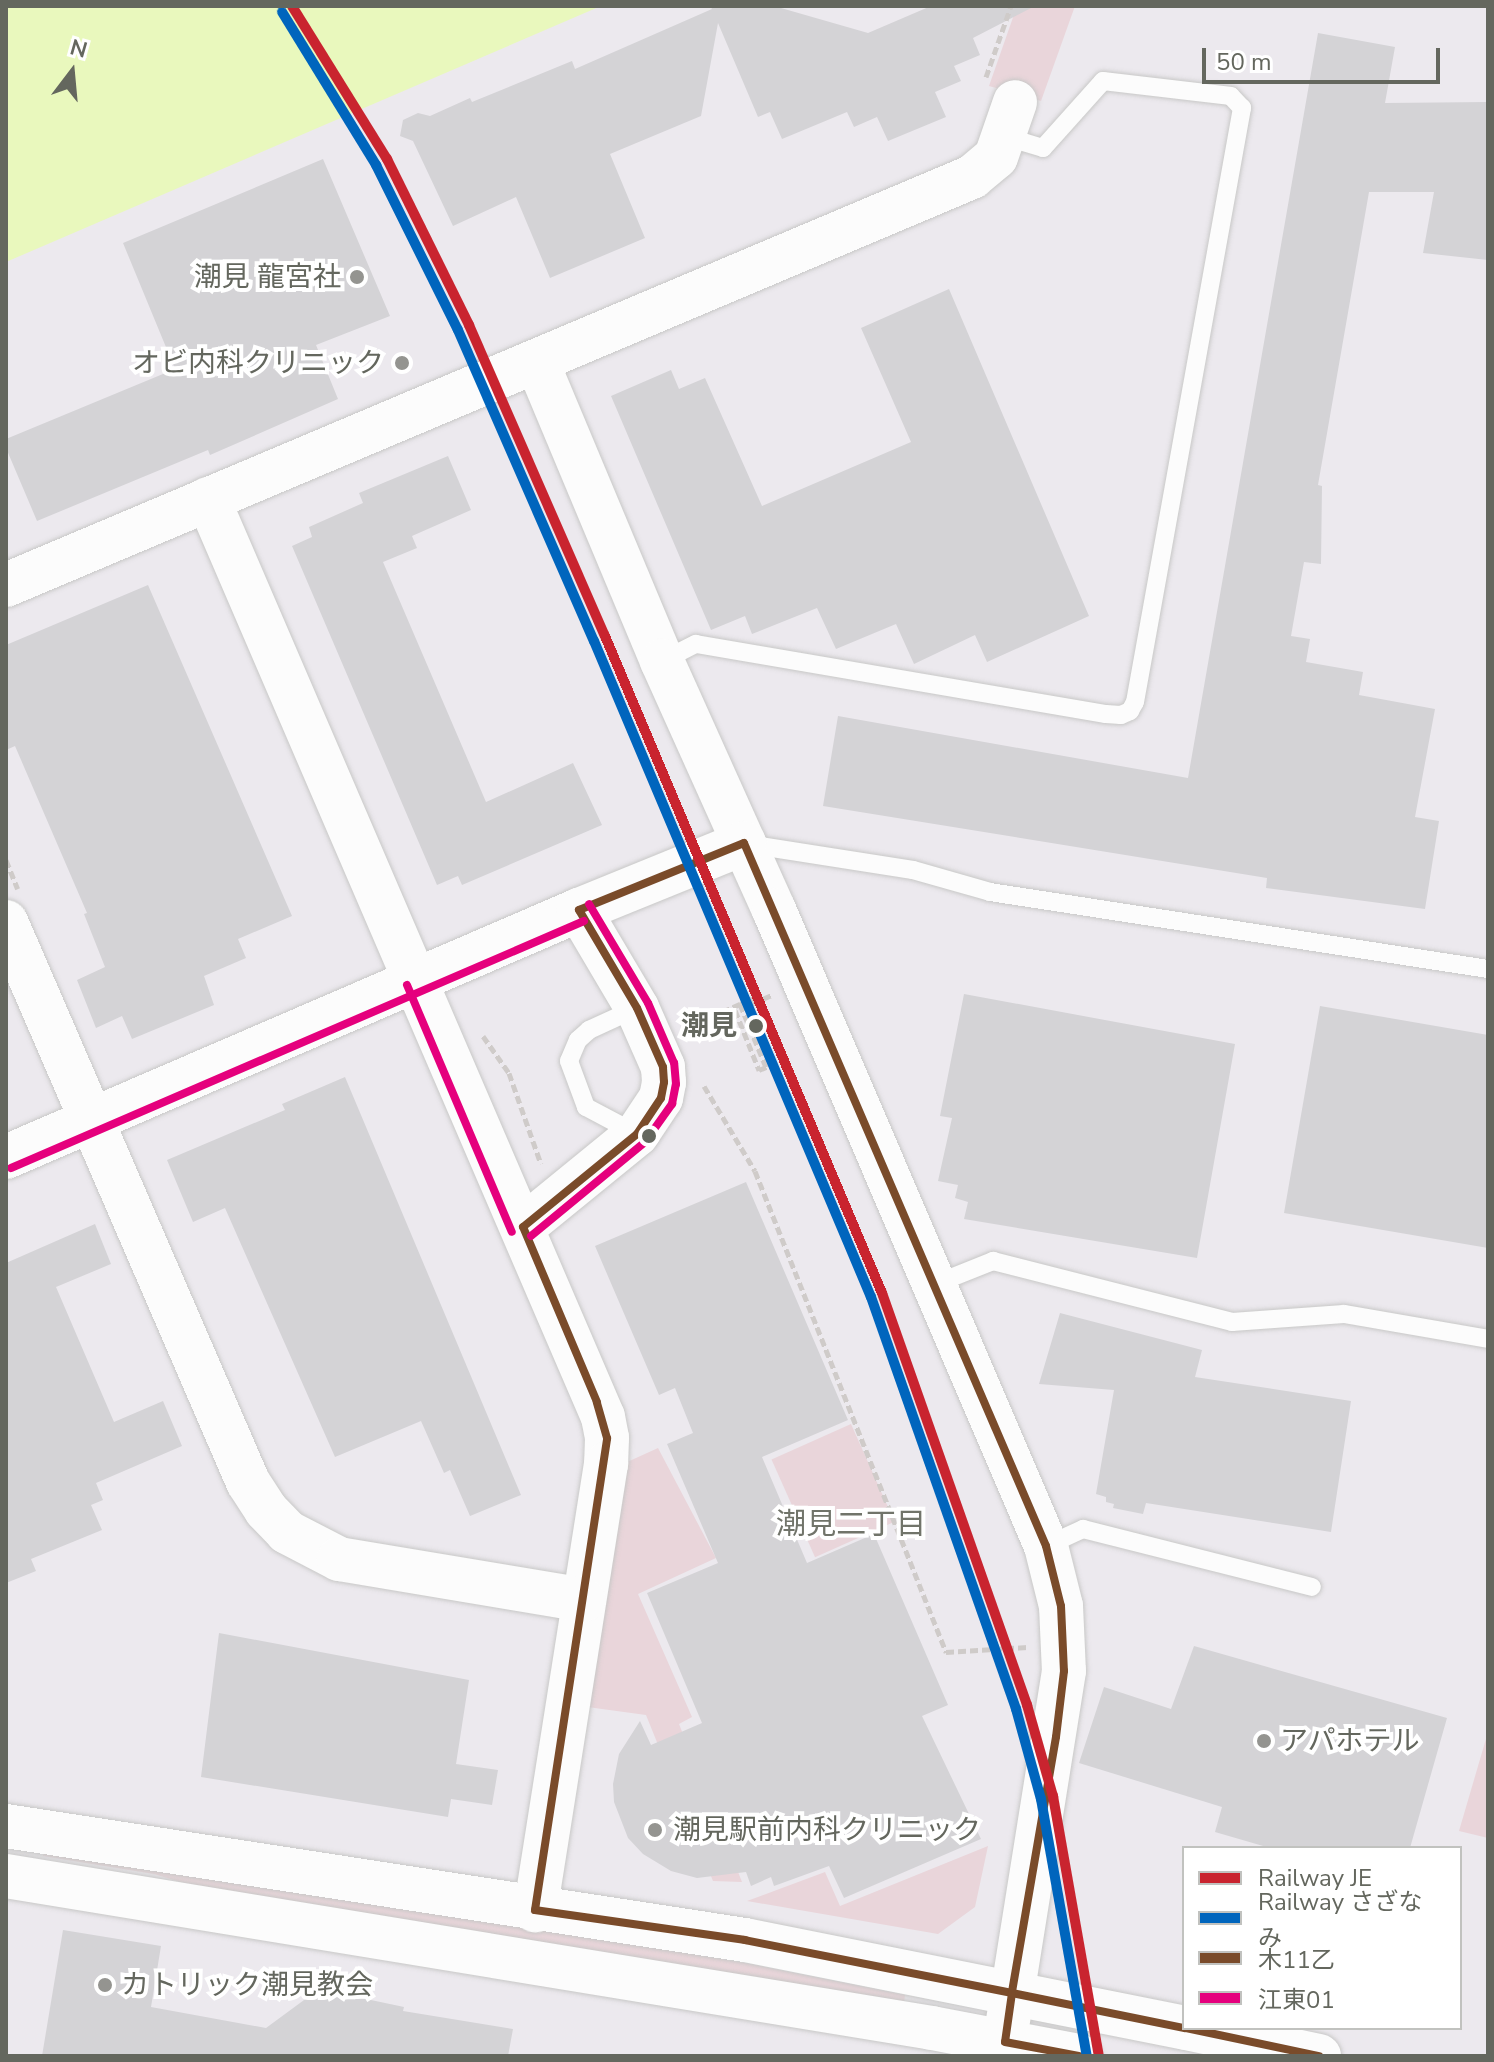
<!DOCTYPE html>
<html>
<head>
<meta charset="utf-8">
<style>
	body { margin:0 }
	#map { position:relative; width:1494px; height:2062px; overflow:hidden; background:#ece9ee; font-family:"Nunito Sans","Noto Sans JP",sans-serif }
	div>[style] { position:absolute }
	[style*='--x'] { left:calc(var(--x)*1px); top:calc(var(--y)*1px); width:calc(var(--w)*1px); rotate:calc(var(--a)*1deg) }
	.green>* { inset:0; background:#e9d5da; transform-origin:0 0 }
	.water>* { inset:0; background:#e9f8bd }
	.building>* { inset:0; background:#d4d3d6 }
	.path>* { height:5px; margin-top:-2.5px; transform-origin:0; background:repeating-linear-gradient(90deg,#cfcbc9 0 8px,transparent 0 12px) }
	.roads { filter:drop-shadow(0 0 2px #c8c8c7) drop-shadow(0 0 2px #c8c8c7) }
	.lane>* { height:18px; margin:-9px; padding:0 9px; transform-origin:9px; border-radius:9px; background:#fcfcfc }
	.secondary>* { height:44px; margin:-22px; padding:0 22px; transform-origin:22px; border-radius:22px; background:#fcfcfc }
	.path-bridge>* { height:5px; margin-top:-2.5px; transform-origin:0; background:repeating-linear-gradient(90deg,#cfcbc9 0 8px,transparent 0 12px) }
	.bus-1>* { height:8px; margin:-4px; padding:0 4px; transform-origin:4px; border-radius:4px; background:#7a4b2a }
	.bus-2>* { height:8px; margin:-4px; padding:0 4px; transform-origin:4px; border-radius:4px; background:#e5007d }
	.rail-1>* { height:10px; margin:-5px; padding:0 5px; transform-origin:5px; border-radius:5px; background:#c9242f }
	.rail-2>* { height:10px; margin:-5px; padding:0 5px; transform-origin:5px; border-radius:5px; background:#0065bd }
	.dots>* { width:22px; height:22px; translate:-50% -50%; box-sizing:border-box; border:4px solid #fff; border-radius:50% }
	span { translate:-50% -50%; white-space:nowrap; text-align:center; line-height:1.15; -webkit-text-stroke:8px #fff; paint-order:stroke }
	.poi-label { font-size:28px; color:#64675e }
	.right { translate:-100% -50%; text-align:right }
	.left { translate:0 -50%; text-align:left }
	.stop-label { font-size:28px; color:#64675e; font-weight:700 }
	.neighbourhood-label { font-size:30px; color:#71746a }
	.frame { position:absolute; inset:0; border:8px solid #64675e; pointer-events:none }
	.legend { position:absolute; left:1182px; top:1846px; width:280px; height:184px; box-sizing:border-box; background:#fff; border:2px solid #c1c2bf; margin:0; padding:10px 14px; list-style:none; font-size:24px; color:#64675e }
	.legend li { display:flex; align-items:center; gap:16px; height:40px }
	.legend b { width:40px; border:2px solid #c1c2bf }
	.north { position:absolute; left:32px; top:32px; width:80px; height:80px; -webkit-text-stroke:6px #fff; paint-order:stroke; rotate:16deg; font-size:22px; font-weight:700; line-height:32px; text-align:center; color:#64675e }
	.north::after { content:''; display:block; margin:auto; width:28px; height:36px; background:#64675e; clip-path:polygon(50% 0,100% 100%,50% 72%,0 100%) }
	.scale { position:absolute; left:1202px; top:48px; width:238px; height:36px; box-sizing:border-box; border:4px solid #64675e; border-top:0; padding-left:10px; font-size:24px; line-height:28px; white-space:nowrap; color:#64675e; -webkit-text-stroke:6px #fff; paint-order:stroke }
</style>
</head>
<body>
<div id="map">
	<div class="green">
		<i style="clip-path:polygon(1017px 6px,1075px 6px,1041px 101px,989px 86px)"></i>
		<i style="left:851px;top:1424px;width:107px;height:87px;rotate:66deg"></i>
		<i style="clip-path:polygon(658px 1448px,716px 1558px,638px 1594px,692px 1717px,679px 1724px,742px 1882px,713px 1881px,646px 1715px,580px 1706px,614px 1468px)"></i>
		<i style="clip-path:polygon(1488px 1732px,1488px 1838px,1459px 1831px)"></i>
		<i style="clip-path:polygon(988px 1846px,975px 1907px,938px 1934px,747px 1901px,825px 1872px,840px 1906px)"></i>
		<i style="clip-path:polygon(45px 1847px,745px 1963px,905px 1995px,904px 2003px,197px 1887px,154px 1874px,43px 1856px)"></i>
	</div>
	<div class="water">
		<i style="clip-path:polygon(6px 6px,601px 6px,6px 262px)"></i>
	</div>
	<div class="building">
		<i style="clip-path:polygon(710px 6px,774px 6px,868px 33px,931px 6px,1035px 6px,973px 38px,980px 55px,954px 66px,961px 81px,935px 92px,946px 117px,888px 141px,877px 117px,854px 127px,847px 112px,782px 139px,770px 112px,758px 117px,718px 23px,701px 116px,610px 154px,645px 238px,550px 278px,516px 197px,453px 226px,413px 141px,400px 136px,403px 120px,418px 113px,430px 116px,470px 98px,472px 102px,572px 61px,575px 69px,712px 9px)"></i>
		<i style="clip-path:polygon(1318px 33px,1395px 47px,1385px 103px,1488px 102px,1488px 260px,1423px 253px,1434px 192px,1369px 192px,1318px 485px,1322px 486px,1321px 564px,1304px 562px,1291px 636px,1310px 639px,1306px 662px,1363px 672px,1359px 695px,1435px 709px,1415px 817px,1439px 821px,1425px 909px,1266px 888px,1267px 878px,823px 806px,838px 716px,1188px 778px)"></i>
		<i style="clip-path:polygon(323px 159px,390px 316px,316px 345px,338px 399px,210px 455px,208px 450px,37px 521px,6px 448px,6px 439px,175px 369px,123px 243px)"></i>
		<i style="clip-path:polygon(949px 289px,1089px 616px,987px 662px,975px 635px,914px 664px,896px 624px,836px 649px,817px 608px,752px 634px,745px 616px,711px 630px,611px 396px,671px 370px,679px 389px,705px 378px,762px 506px,911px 442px,861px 328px)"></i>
		<i style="clip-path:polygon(448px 456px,471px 510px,412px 536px,417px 548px,383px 562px,486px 802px,573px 763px,602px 825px,462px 885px,458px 876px,437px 885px,292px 546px,312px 537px,309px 527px,363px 503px,359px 493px)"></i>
		<i style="clip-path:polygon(148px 585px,292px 916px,238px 939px,246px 958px,204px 976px,214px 1005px,132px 1039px,122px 1016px,96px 1028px,77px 980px,105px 967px,84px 914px,87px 913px,15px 746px,6px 750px,6px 645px)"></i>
		<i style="clip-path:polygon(964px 994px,1235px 1044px,1197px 1258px,964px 1219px,968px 1202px,955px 1198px,958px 1185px,938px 1181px,952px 1118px,940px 1116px)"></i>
		<i style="clip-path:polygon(1320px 1006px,1488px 1035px,1488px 1248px,1284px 1213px)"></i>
		<i style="clip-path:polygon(345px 1077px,521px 1495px,470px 1516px,450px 1470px,444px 1473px,421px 1421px,335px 1457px,225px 1208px,193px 1222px,167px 1160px,285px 1110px,282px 1104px)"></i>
		<i style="clip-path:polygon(746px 1182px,848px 1420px,762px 1457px,807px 1563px,874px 1534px,948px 1705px,922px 1716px,981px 1839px,844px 1898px,829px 1866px,774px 1886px,771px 1877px,751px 1886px,746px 1872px,697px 1878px,671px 1871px,643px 1854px,628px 1838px,614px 1802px,613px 1784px,619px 1754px,640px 1721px,651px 1745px,702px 1723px,647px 1593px,718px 1563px,667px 1444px,693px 1433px,675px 1388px,659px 1395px,595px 1246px)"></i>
		<i style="clip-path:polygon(95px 1224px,111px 1264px,56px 1287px,114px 1422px,163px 1401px,182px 1446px,96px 1483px,103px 1500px,91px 1505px,102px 1530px,31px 1559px,36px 1571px,6px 1583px,6px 1263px)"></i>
		<i style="clip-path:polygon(1060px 1313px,1202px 1350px,1195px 1377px,1351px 1401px,1331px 1532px,1146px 1503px,1143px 1514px,1113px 1508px,1114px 1504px,1106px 1502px,1106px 1497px,1096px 1494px,1114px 1390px,1039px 1384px)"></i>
		<i style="clip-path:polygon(219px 1633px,469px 1680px,456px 1764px,498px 1770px,492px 1805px,451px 1799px,448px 1817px,201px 1777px)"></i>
		<i style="clip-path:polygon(1194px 1646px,1447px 1718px,1410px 1848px,1270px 1848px,1215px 1832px,1222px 1807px,1079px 1763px,1104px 1687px,1171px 1709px)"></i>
		<i style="clip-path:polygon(63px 1930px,161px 1946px,151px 2007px,266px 2028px,319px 1989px,404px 2007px,403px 2011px,513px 2029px,508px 2056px,42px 2056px)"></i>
	</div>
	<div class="path">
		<i style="--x:986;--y:77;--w:75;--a:-70.6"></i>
		<i style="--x:6;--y:860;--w:31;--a:68"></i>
		<i style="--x:735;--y:1010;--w:65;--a:68.2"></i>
		<i style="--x:759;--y:1070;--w:8;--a:-23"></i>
		<i style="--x:722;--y:1012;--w:20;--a:-24"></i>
		<i style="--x:686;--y:1032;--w:94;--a:-23.3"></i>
		<i style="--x:483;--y:1036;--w:45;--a:54.9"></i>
		<i style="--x:509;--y:1073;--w:96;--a:70.6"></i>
		<i style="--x:704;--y:1086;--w:99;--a:59"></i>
		<i style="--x:755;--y:1171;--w:518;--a:68.34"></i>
		<i style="--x:946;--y:1652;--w:82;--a:-3.5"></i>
	</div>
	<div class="roads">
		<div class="lane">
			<i style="--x:662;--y:661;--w:38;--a:-27"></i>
			<i style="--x:696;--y:644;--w:416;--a:9.7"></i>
			<i style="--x:1106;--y:714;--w:15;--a:4"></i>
			<i style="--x:1121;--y:715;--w:10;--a:-24"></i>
			<i style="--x:1130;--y:711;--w:10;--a:-61"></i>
			<i style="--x:1135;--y:702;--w:604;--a:-79.79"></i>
			<i style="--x:1242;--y:108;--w:16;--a:-133"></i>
			<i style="--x:1231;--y:96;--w:129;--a:-173.3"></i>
			<i style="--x:1103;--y:81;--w:90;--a:131.8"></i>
			<i style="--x:1043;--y:148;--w:42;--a:-163.3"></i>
			<i style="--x:747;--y:844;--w:168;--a:8.9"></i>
			<i style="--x:913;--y:870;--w:80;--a:15.9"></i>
			<i style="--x:990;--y:892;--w:504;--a:8.79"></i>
			<i style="--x:637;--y:1134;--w:58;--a:-152.1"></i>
			<i style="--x:586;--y:1107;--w:49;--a:-110.3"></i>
			<i style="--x:569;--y:1061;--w:23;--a:-67"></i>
			<i style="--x:578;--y:1040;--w:15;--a:-42"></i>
			<i style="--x:589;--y:1030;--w:53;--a:-24.6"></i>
			<i style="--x:933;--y:1285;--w:65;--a:-21.8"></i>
			<i style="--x:993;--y:1261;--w:247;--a:14.3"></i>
			<i style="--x:1232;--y:1322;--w:112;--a:-4.1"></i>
			<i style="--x:1344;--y:1314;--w:146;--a:9.8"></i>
			<i style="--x:1046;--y:1546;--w:41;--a:-24.7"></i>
			<i style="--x:1083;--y:1529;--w:236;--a:14.2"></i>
		</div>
		<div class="secondary">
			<i style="--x:537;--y:362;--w:324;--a:67.3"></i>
			<i style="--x:662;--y:661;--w:273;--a:65.8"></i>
			<i style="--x:774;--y:910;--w:692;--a:66.84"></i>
			<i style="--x:1046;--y:1546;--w:62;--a:76"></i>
			<i style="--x:1061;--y:1606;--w:65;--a:87.4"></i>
			<i style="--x:1064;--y:1671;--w:390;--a:99.1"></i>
			<i style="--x:208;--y:499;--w:999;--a:66.72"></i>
			<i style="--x:603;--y:1417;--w:21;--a:79"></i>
			<i style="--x:607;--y:1438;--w:26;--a:92"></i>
			<i style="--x:606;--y:1464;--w:452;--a:99"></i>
			<i style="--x:6;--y:585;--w:1049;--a:-22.9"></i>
			<i style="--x:972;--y:177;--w:31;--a:-40"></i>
			<i style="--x:996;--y:157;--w:58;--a:-70.9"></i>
			<i style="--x:6;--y:922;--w:610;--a:66.63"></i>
			<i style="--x:248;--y:1482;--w:33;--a:57"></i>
			<i style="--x:266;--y:1510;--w:30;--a:46"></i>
			<i style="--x:287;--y:1532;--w:59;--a:27.4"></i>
			<i style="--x:339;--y:1559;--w:248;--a:9.5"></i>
			<i style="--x:6;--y:1157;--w:624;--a:-23.32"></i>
			<i style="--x:579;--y:910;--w:178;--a:-22.1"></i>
			<i style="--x:523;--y:1227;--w:147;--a:-39.2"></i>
			<i style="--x:637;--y:1134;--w:43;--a:-56.3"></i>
			<i style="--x:661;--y:1098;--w:16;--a:-79"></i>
			<i style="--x:664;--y:1082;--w:15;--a:-94"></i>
			<i style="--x:663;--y:1067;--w:64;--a:-113.8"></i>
			<i style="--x:637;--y:1008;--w:114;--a:-120.6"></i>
			<i style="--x:6;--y:1826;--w:748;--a:8.77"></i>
			<i style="--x:745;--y:1940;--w:448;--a:11.3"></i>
			<i style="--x:6;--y:1876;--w:938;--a:9.32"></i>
			<i style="--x:932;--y:2028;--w:150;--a:10.8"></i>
			<i style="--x:1186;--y:2028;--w:136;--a:11.9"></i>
		</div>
	</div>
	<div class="path-bridge">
		<i style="--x:753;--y:998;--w:14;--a:155"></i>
		<i style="--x:740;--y:1004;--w:68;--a:67.6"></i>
	</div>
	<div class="bus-1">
		<i style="--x:744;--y:843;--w:765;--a:66.75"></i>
		<i style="--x:1046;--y:1546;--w:62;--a:76"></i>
		<i style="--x:1061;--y:1606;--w:65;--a:87.4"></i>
		<i style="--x:1064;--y:1671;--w:66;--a:96.9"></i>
		<i style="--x:1056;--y:1737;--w:260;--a:99.8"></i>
		<i style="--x:1012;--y:1993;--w:272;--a:-168.8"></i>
		<i style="--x:745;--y:1940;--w:212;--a:-171.9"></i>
		<i style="--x:535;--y:1910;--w:477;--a:-81.3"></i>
		<i style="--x:607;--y:1438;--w:37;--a:-106"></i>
		<i style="--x:597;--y:1402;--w:190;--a:-112.9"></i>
		<i style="--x:523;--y:1227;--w:147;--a:-39.2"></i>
		<i style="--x:637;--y:1134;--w:43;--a:-56.3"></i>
		<i style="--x:661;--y:1098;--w:16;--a:-79"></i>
		<i style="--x:664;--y:1082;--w:15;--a:-94"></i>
		<i style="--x:663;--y:1067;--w:64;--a:-113.8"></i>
		<i style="--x:637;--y:1008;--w:114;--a:-120.6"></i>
		<i style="--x:579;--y:910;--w:178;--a:-22.1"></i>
		<i style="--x:1012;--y:1993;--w:176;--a:11.5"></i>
		<i style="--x:1012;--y:1993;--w:49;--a:98.1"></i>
		<i style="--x:1005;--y:2042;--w:75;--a:10.7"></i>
		<i style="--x:1186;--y:2028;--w:136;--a:11.9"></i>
	</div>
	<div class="bus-2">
		<i style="--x:407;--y:985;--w:268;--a:67"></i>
		<i style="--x:11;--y:1168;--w:624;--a:-23.32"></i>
		<i style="--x:531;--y:1236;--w:148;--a:-39.5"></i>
		<i style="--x:645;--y:1142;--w:47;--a:-54.6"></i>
		<i style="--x:672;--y:1104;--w:20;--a:-79"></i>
		<i style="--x:676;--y:1084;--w:21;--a:-95"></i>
		<i style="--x:674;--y:1063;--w:65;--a:-113.4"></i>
		<i style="--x:648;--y:1003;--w:115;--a:-120.8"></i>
	</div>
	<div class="rail-1">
		<i style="--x:292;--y:6;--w:180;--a:58.2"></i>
		<i style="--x:387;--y:159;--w:185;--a:63.7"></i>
		<i style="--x:469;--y:325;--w:339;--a:66.4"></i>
		<i style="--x:605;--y:636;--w:713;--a:67.14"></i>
		<i style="--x:882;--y:1293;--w:437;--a:70.6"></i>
		<i style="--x:1027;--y:1705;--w:95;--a:74.1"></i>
		<i style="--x:1053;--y:1796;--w:264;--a:80"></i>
	</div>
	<div class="rail-2">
		<i style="--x:282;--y:12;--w:180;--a:58.4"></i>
		<i style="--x:376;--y:165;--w:184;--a:63.6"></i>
		<i style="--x:458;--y:330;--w:339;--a:66.4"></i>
		<i style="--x:594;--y:641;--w:712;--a:67.11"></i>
		<i style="--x:871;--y:1297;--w:437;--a:70.6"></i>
		<i style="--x:1016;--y:1709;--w:93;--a:74.5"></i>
		<i style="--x:1041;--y:1799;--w:261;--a:79.9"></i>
	</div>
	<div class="dots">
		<i style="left:357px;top:277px;background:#949490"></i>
		<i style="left:402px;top:363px;background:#949490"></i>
		<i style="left:756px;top:1026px;background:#64675e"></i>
		<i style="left:649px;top:1136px;background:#64675e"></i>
		<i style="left:1264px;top:1741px;background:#949490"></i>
		<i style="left:655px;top:1830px;background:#949490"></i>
		<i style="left:105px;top:1985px;background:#949490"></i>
	</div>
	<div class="poi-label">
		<span class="right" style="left:341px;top:277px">潮見 龍宮社</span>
		<span class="right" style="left:384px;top:363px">オビ内科クリニック</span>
		<span class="left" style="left:1280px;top:1741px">アパホテル</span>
		<span class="left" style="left:673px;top:1830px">潮見駅前内科クリニック</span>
		<span class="left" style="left:121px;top:1985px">カトリック潮見教会</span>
	</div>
	<div class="stop-label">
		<span class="right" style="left:737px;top:1026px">潮見</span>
	</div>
	<div class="neighbourhood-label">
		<span style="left:851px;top:1525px">潮見二丁目</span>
	</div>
	<div class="frame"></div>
	<ul class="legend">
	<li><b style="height:10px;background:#c9242f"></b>Railway JE</li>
	<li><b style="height:10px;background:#0065bd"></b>Railway さざなみ</li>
	<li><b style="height:10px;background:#7a4b2a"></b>木11乙</li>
	<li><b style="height:10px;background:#e5007d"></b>江東01</li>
	</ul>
	<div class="north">N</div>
	<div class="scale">50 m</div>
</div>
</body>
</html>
